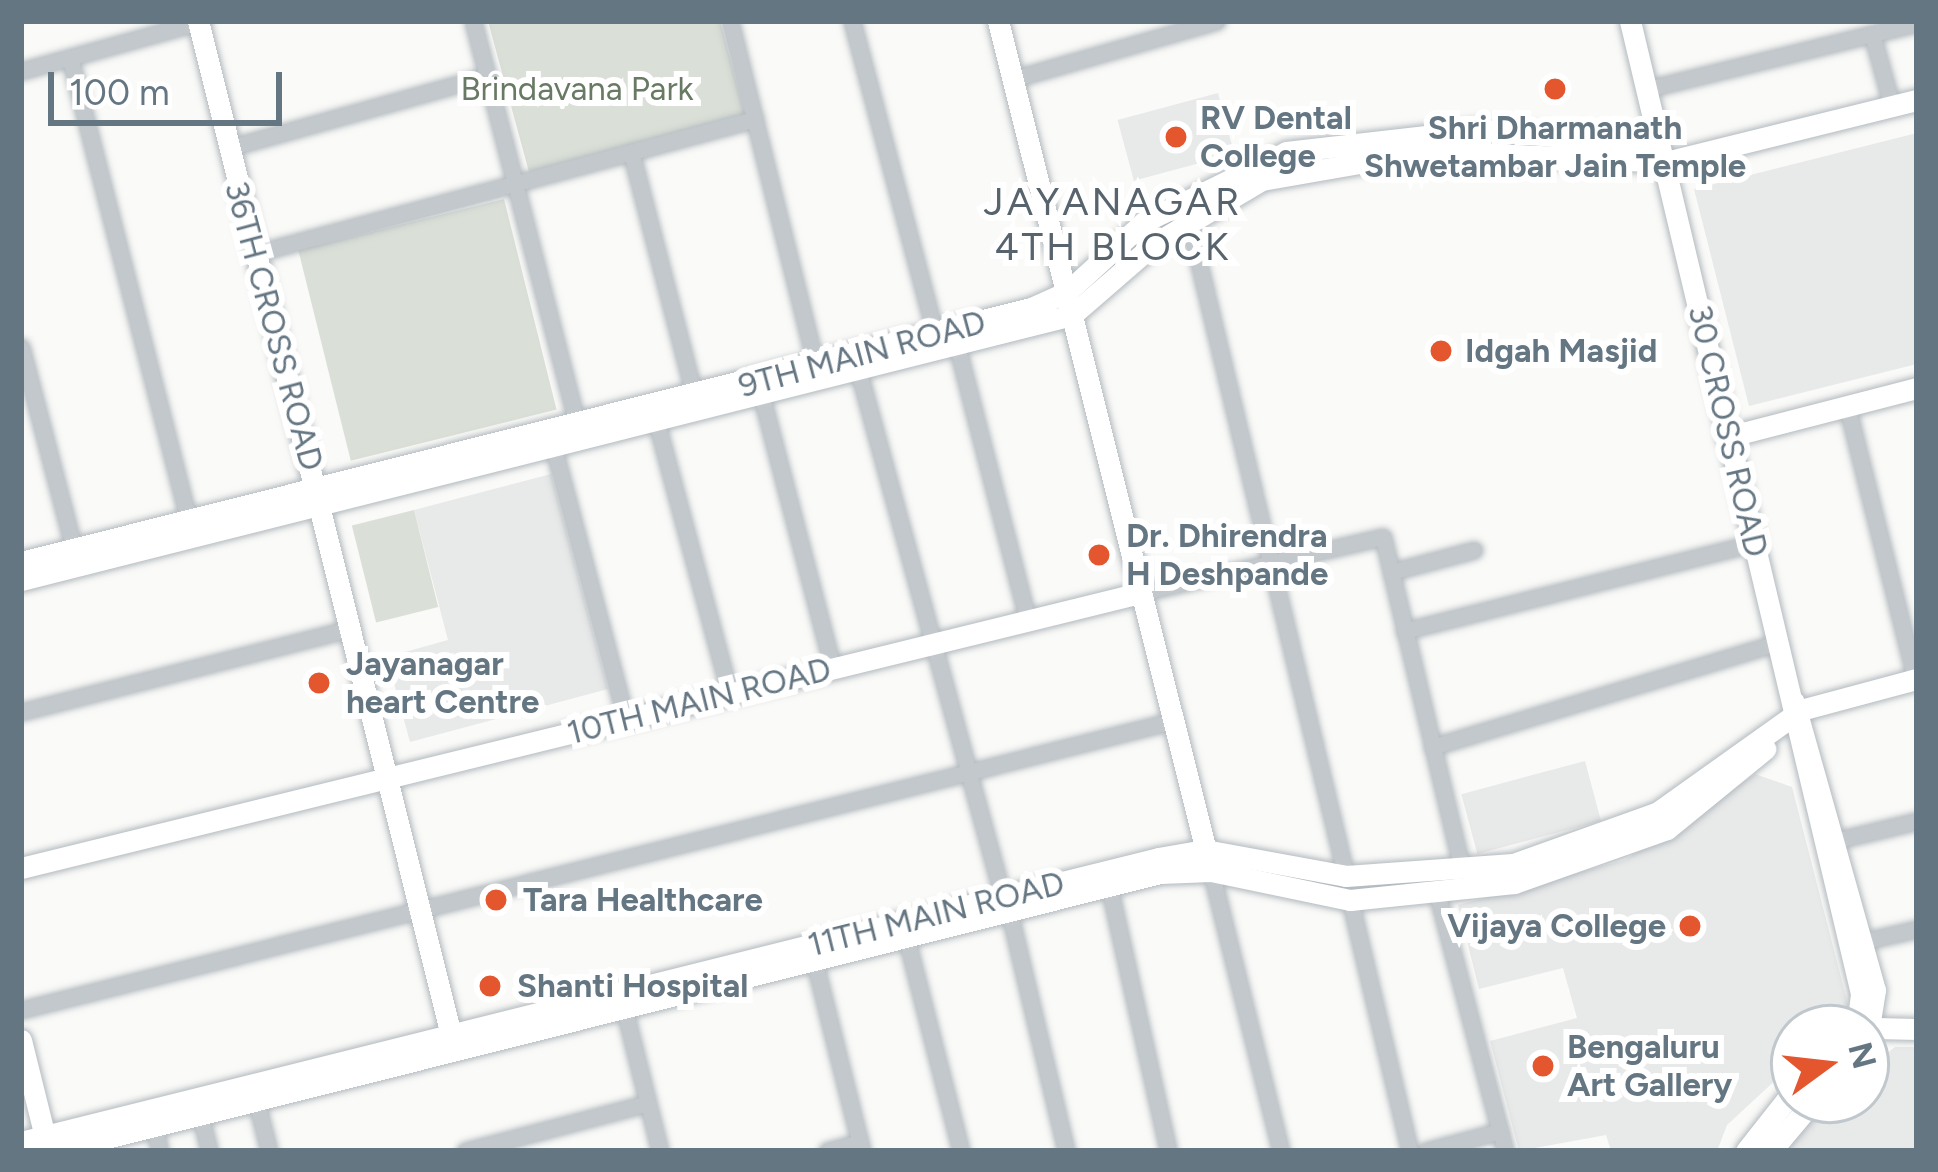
<!DOCTYPE html>
<html>
<head>
<meta charset="utf-8">
<style>
	body { margin:0 }
	#map { position:relative; width:1938px; height:1172px; overflow:hidden; background:#fafaf8; font-family:Figtree,sans-serif }
	div>[style] { position:absolute }
	[style*='--x'] { left:calc(var(--x)*1px); top:calc(var(--y)*1px); width:calc(var(--w)*1px); rotate:calc(var(--a)*1deg) }
	.built>* { inset:0; background:#e8e9e9; transform-origin:0 0 }
	.green>* { inset:0; background:#dadfd7; transform-origin:0 0 }
	.roads { filter:drop-shadow(0 0 3px #b3babf) drop-shadow(0 0 3px #b3babf) }
	.street>* { height:15px; margin:-7.5px; padding:0 7.5px; transform-origin:7.5px; border-radius:7.5px; background:#c3c8cc }
	.secondary>* { height:21px; margin:-10.5px; padding:0 10.5px; transform-origin:10.5px; border-radius:10.5px; background:#fff }
	.dots>* { width:33px; height:33px; translate:-50% -50%; box-sizing:border-box; border:6px solid #fff; border-radius:50% }
	span { translate:-50% -50%; white-space:nowrap; text-align:center; line-height:1.15; -webkit-text-stroke:12px #fff; paint-order:stroke }
	.park-label { font-size:33px; color:#687a64 }
	.poi-label { font-size:33px; color:#657683; font-weight:700 }
	.left { translate:0 -50%; text-align:left }
	.right { translate:-100% -50%; text-align:right }
	.street-label { font-size:33px; color:#657683 }
	.quarter-label { font-size:39px; color:#57646e; letter-spacing:3px }
	.frame { position:absolute; inset:0; border:24px solid #657683; pointer-events:none }
	.north { position:absolute; left:1770px; top:1004px; width:120px; height:120px; box-sizing:border-box; background:#fff; border:3px solid #c1c8cd; border-radius:50%; rotate:75deg; font-size:33px; font-weight:700; line-height:48px; text-align:center; color:#657683 }
	.north::after { content:''; display:block; margin:auto; width:42px; height:54px; background:#e4572e; clip-path:polygon(50% 0,100% 100%,50% 72%,0 100%) }
	.scale { position:absolute; left:48px; top:72px; width:234px; height:54px; box-sizing:border-box; border:6px solid #657683; border-top:0; padding-left:15px; font-size:36px; line-height:42px; white-space:nowrap; color:#657683; -webkit-text-stroke:9px #fff; paint-order:stroke }
</style>
</head>
<body>
<div id="map">
	<div class="built">
		<i style="left:1218px;top:93px;width:63px;height:104px;rotate:75deg"></i>
		<i style="clip-path:polygon(1917px 133px,1917px 364px,1749px 406px,1694px 189px)"></i>
		<i style="clip-path:polygon(551px 474px,608px 689px,410px 742px,387px 657px,448px 640px,414px 510px)"></i>
		<i style="left:1585px;top:761px;width:62px;height:128px;rotate:75deg"></i>
		<i style="clip-path:polygon(1755px 774px,1792px 787px,1852px 1020px,1794px 1028px,1794px 1063px,1727px 1125px,1717px 1151px,1611px 1151px,1606px 1135px,1519px 1151px,1490px 1041px,1577px 1018px,1563px 968px,1479px 989px,1458px 905px,1625px 860px)"></i>
		<i style="clip-path:polygon(1895px 1047px,1917px 1047px,1917px 1151px,1780px 1151px,1829px 1100px,1866px 1100px,1866px 1069px)"></i>
	</div>
	<div class="green">
		<i style="clip-path:polygon(488px 21px,720px 21px,745px 114px,529px 172px)"></i>
		<i style="left:504px;top:199px;width:217px;height:212px;rotate:76deg"></i>
		<i style="left:414px;top:510px;width:100px;height:64px;rotate:76deg"></i>
	</div>
	<div class="roads">
		<div class="street">
			<i style="--x:473;--y:21;--w:423;--a:75.5"></i>
			<i style="--x:730;--y:21;--w:359;--a:76"></i>
			<i style="--x:852;--y:21;--w:327;--a:75.1"></i>
			<i style="--x:1872;--y:34;--w:75;--a:74.5"></i>
			<i style="--x:70;--y:58;--w:481;--a:75.6"></i>
			<i style="--x:21;--y:71;--w:189;--a:-15.4"></i>
			<i style="--x:1013;--y:79;--w:212;--a:-15.9"></i>
			<i style="--x:1647;--y:89;--w:278;--a:-13.7"></i>
			<i style="--x:228;--y:148;--w:270;--a:-15.5"></i>
			<i style="--x:631;--y:152;--w:254;--a:75.4"></i>
			<i style="--x:1189;--y:222;--w:673;--a:76.5"></i>
			<i style="--x:253;--y:254;--w:520;--a:-15.05"></i>
			<i style="--x:21;--y:347;--w:217;--a:75.3"></i>
			<i style="--x:958;--y:350;--w:280;--a:75.5"></i>
			<i style="--x:856;--y:362;--w:555;--a:74.64"></i>
			<i style="--x:762;--y:398;--w:279;--a:75.3"></i>
			<i style="--x:1847;--y:406;--w:283;--a:75.9"></i>
			<i style="--x:657;--y:424;--w:280;--a:74.9"></i>
			<i style="--x:551;--y:438;--w:291;--a:75.1"></i>
			<i style="--x:1391;--y:572;--w:86;--a:-14.8"></i>
			<i style="--x:1140;--y:593;--w:249;--a:-13"></i>
			<i style="--x:1383;--y:537;--w:346;--a:76.6"></i>
			<i style="--x:1404;--y:631;--w:361;--a:-14.1"></i>
			<i style="--x:21;--y:712;--w:342;--a:-14.2"></i>
			<i style="--x:1432;--y:747;--w:363;--a:-16.8"></i>
			<i style="--x:1838;--y:840;--w:81;--a:-13.5"></i>
			<i style="--x:1211;--y:871;--w:289;--a:76"></i>
			<i style="--x:1109;--y:886;--w:271;--a:77.4"></i>
			<i style="--x:1437;--y:893;--w:267;--a:75.2"></i>
			<i style="--x:1350;--y:900;--w:258;--a:76.6"></i>
			<i style="--x:1009;--y:911;--w:247;--a:76.6"></i>
			<i style="--x:906;--y:937;--w:221;--a:75.6"></i>
			<i style="--x:1865;--y:941;--w:53;--a:-13"></i>
			<i style="--x:814;--y:960;--w:197;--a:75.9"></i>
			<i style="--x:624;--y:1008;--w:147;--a:75.9"></i>
			<i style="--x:21;--y:1010;--w:1187;--a:-14.09"></i>
			<i style="--x:256;--y:1100;--w:53;--a:75.7"></i>
			<i style="--x:200;--y:1114;--w:38;--a:76"></i>
			<i style="--x:154;--y:1126;--w:26;--a:77"></i>
			<i style="--x:465;--y:1151;--w:189;--a:-14.7"></i>
			<i style="--x:827;--y:1151;--w:34;--a:-15"></i>
			<i style="--x:1426;--y:1151;--w:77;--a:-15.1"></i>
		</div>
		<div class="secondary">
			<i style="--x:198;--y:21;--w:1053;--a:75.99"></i>
			<i style="--x:998;--y:21;--w:864;--a:75.93"></i>
			<i style="--x:1630;--y:21;--w:1000;--a:76.64"></i>
			<i style="--x:1861;--y:994;--w:34;--a:97"></i>
			<i style="--x:1727;--y:437;--w:196;--a:-14.5"></i>
			<i style="--x:21;--y:562;--w:1041;--a:-14.12"></i>
			<i style="--x:1031;--y:308;--w:39;--a:-24"></i>
			<i style="--x:1067;--y:292;--w:104;--a:-42.3"></i>
			<i style="--x:1144;--y:222;--w:158;--a:-26.2"></i>
			<i style="--x:1286;--y:152;--w:194;--a:-6.5"></i>
			<i style="--x:1479;--y:130;--w:162;--a:4.6"></i>
			<i style="--x:1640;--y:143;--w:31;--a:36"></i>
			<i style="--x:21;--y:580;--w:1084;--a:-14.15"></i>
			<i style="--x:1072;--y:315;--w:108;--a:-40.9"></i>
			<i style="--x:1154;--y:244;--w:126;--a:-30.7"></i>
			<i style="--x:1262;--y:180;--w:169;--a:-9.9"></i>
			<i style="--x:1428;--y:151;--w:238;--a:2.6"></i>
			<i style="--x:1666;--y:162;--w:259;--a:-13.9"></i>
			<i style="--x:1794;--y:702;--w:299;--a:74.3"></i>
			<i style="--x:1875;--y:990;--w:57;--a:99.1"></i>
			<i style="--x:21;--y:868;--w:1152;--a:-13.81"></i>
			<i style="--x:1877;--y:1028;--w:40;--a:1.4"></i>
			<i style="--x:21;--y:1040;--w:108;--a:76.1"></i>
			<i style="--x:21;--y:1142;--w:1172;--a:-14.02"></i>
			<i style="--x:1158;--y:858;--w:48;--a:-9.7"></i>
			<i style="--x:1205;--y:850;--w:143;--a:10.4"></i>
			<i style="--x:1346;--y:876;--w:167;--a:-4.1"></i>
			<i style="--x:1513;--y:864;--w:154;--a:-19.7"></i>
			<i style="--x:1658;--y:812;--w:176;--a:-35.5"></i>
			<i style="--x:1801;--y:710;--w:120;--a:-15"></i>
			<i style="--x:55;--y:1151;--w:1139;--a:-14.12"></i>
			<i style="--x:1160;--y:873;--w:51;--a:-2.2"></i>
			<i style="--x:1211;--y:871;--w:142;--a:11.8"></i>
			<i style="--x:1350;--y:900;--w:165;--a:-5.9"></i>
			<i style="--x:1514;--y:883;--w:162;--a:-19.4"></i>
			<i style="--x:1667;--y:829;--w:127;--a:-39.2"></i>
			<i style="--x:1746;--y:1151;--w:78;--a:-51.8"></i>
			<i style="--x:1771;--y:1151;--w:67;--a:-49.9"></i>
		</div>
	</div>
	<div class="dots">
		<i style="left:1555px;top:89px;background:#e4572e"></i>
		<i style="left:1176px;top:137px;background:#e4572e"></i>
		<i style="left:1441px;top:351px;background:#e4572e"></i>
		<i style="left:1099px;top:555px;background:#e4572e"></i>
		<i style="left:319px;top:683px;background:#e4572e"></i>
		<i style="left:496px;top:900px;background:#e4572e"></i>
		<i style="left:1690px;top:926px;background:#e4572e"></i>
		<i style="left:490px;top:986px;background:#e4572e"></i>
		<i style="left:1543px;top:1066px;background:#e4572e"></i>
	</div>
	<div class="park-label">
		<span style="left:577px;top:89px">Brindavana Park</span>
	</div>
	<div class="poi-label">
		<span class="left" style="left:1200px;top:137px">RV Dental<br>College</span>
		<span style="left:1555px;top:147px">Shri Dharmanath<br>Shwetambar Jain Temple</span>
		<span class="left" style="left:1465px;top:351px">Idgah Masjid</span>
		<span class="left" style="left:1126px;top:555px">Dr. Dhirendra<br>H Deshpande</span>
		<span class="left" style="left:346px;top:683px">Jayanagar<br>heart Centre</span>
		<span class="left" style="left:523px;top:900px">Tara Healthcare</span>
		<span class="right" style="left:1666px;top:926px">Vijaya College</span>
		<span class="left" style="left:517px;top:986px">Shanti Hospital</span>
		<span class="left" style="left:1567px;top:1066px">Bengaluru<br>Art Gallery</span>
	</div>
	<div class="street-label">
		<span style="left:274px;top:326px;rotate:75deg">36TH CROSS ROAD</span>
		<span style="left:862px;top:354px;rotate:-15deg">9TH MAIN ROAD</span>
		<span style="left:1728px;top:431px;rotate:77deg">30 CROSS ROAD</span>
		<span style="left:699px;top:701px;rotate:-14deg">10TH MAIN ROAD</span>
		<span style="left:936px;top:914px;rotate:-14deg">11TH MAIN ROAD</span>
	</div>
	<div class="quarter-label">
		<span style="left:1113px;top:225px">JAYANAGAR<br>4TH BLOCK</span>
	</div>
	<div class="frame"></div>
	<div class="north">N</div>
	<div class="scale">100 m</div>
</div>
</body>
</html>
